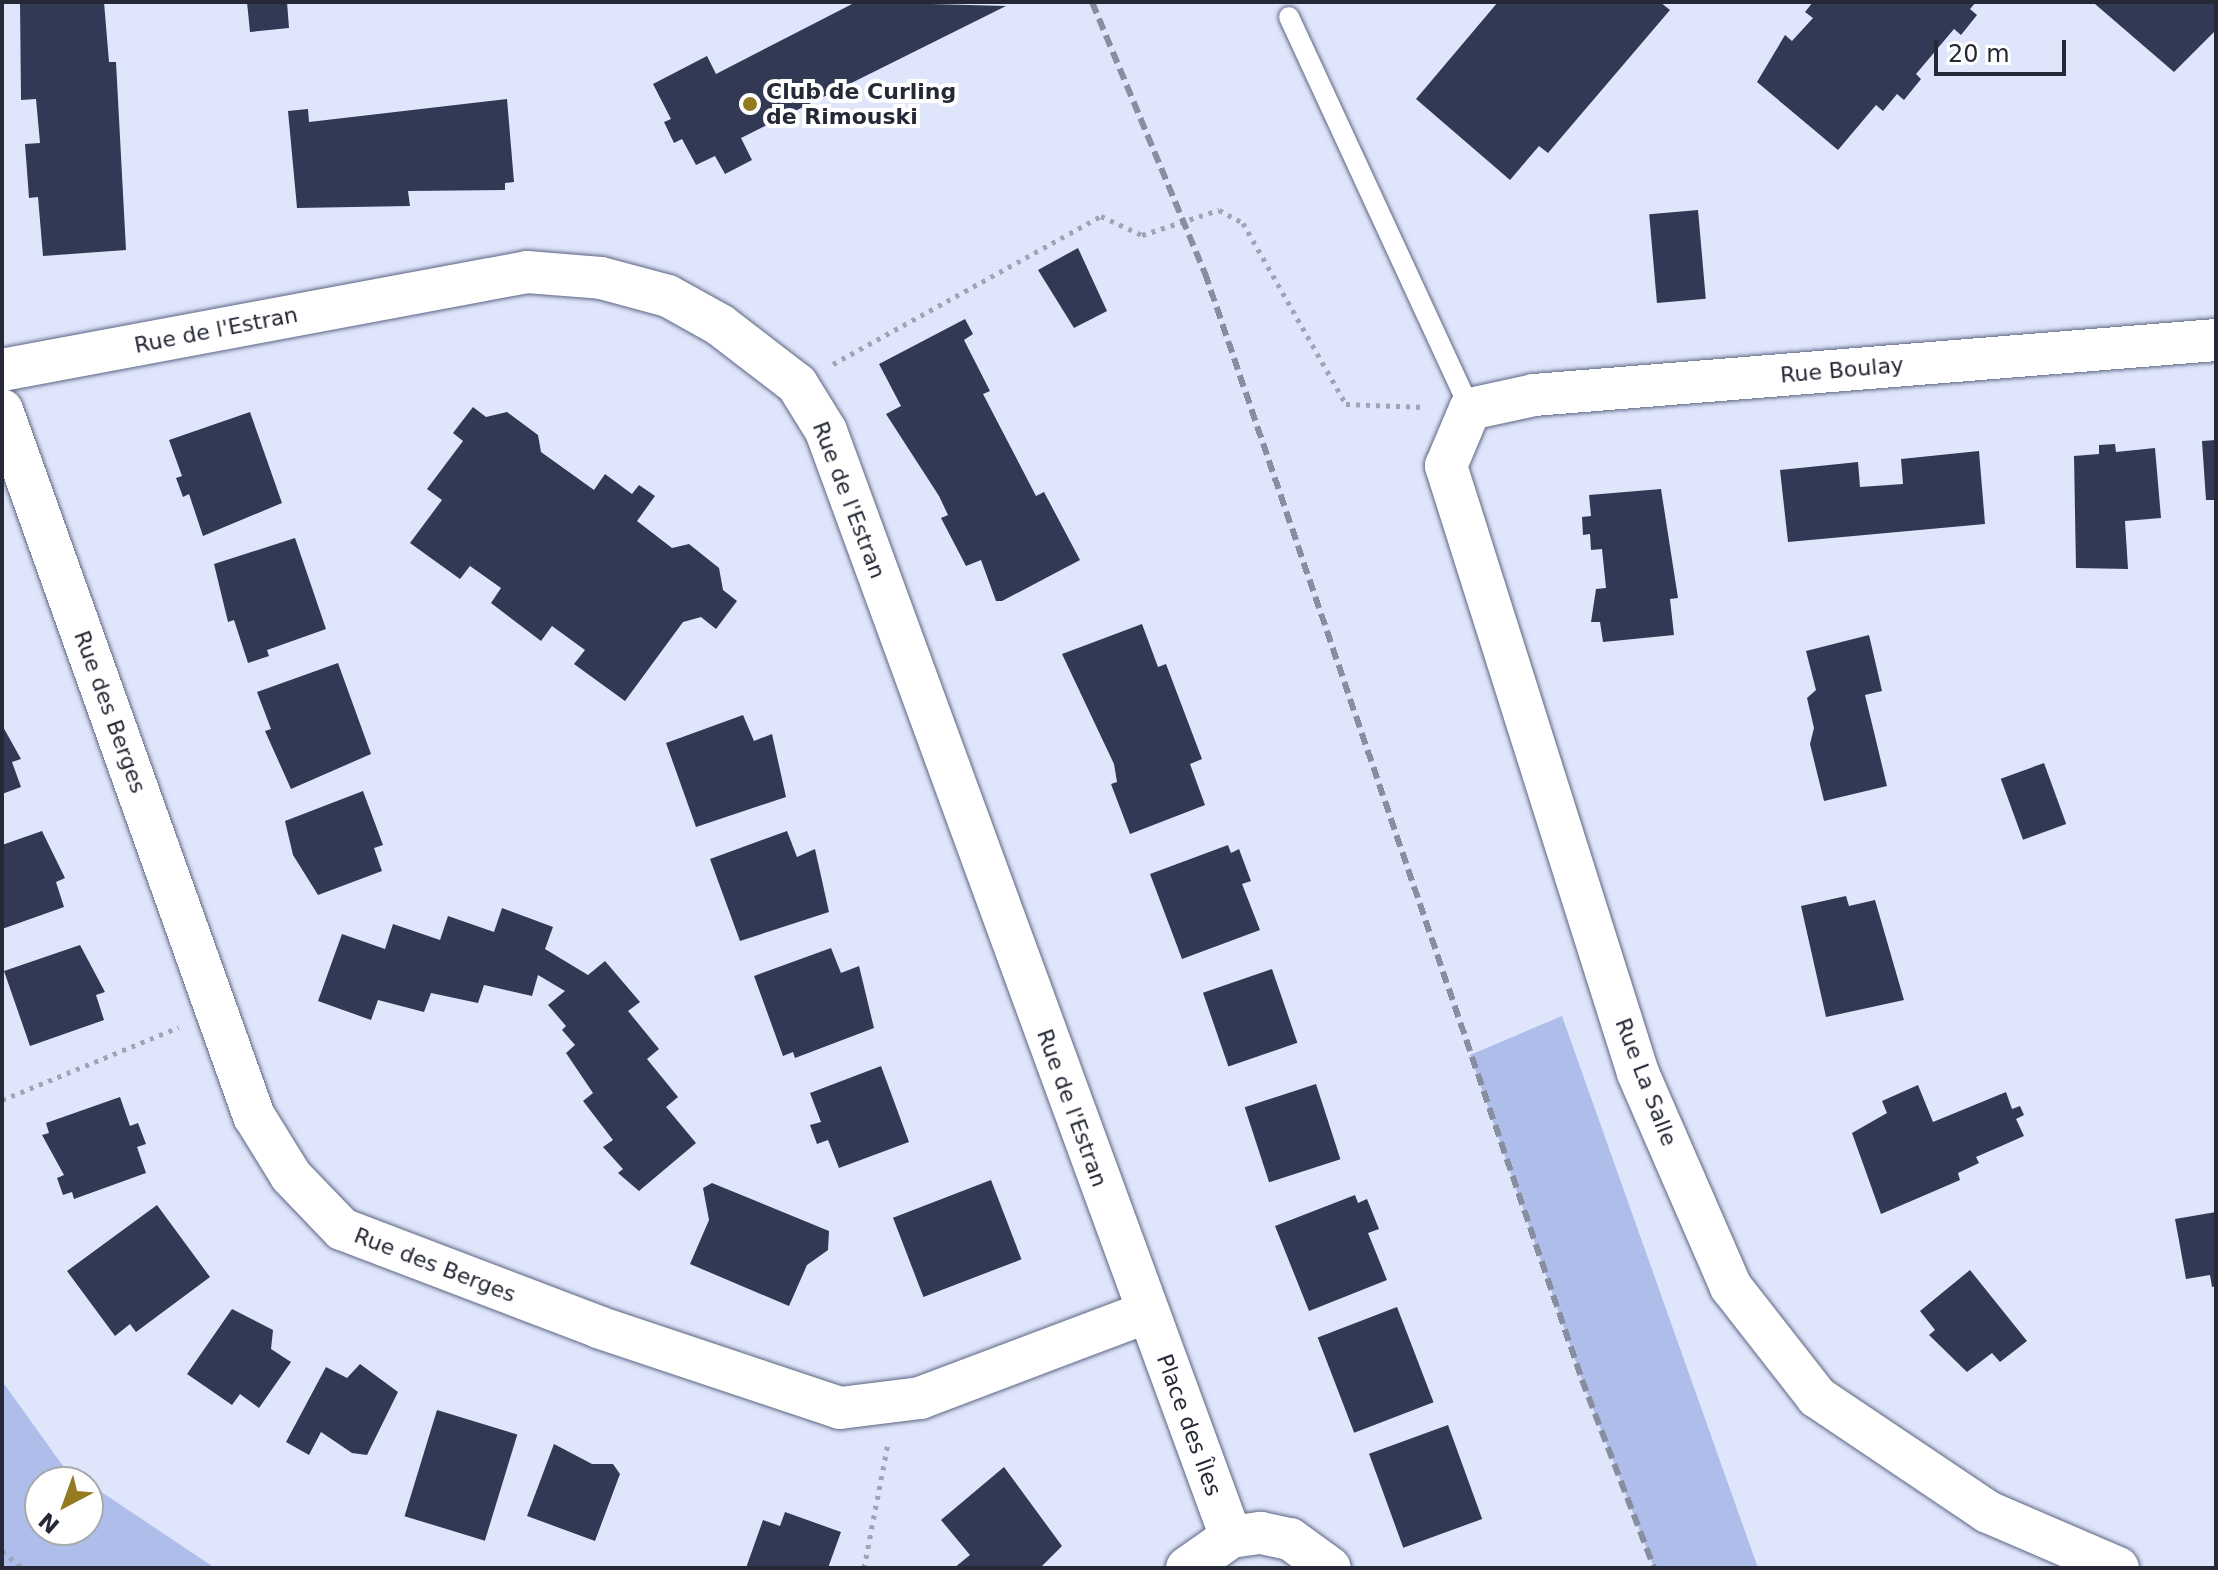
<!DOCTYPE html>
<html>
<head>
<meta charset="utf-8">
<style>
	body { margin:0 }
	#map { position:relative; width:2218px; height:1570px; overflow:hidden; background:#dfe6fb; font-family:"DejaVu Sans",sans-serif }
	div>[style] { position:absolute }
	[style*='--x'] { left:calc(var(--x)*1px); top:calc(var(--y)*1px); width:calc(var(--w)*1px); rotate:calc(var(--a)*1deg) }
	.green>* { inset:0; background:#afbdea }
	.building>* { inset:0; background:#313955; transform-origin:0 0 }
	.path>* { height:5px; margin-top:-2.5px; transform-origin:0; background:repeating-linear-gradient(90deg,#9fa5b7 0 4px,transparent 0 10px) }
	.roads { filter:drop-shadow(0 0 2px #5c6583) drop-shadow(0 0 2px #5c6583) }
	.lane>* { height:20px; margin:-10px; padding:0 10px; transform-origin:10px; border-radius:10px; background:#fff }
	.street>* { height:42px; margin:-21px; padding:0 21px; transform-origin:21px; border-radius:21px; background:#fff }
	.rail>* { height:6px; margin-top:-3px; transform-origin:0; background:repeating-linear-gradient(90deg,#888d9f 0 12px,transparent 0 18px) }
	.dots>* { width:22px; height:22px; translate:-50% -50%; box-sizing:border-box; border:4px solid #fff; border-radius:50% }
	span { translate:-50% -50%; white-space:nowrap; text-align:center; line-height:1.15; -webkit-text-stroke:8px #fff; paint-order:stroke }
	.poi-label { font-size:22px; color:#252836; font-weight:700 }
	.left { translate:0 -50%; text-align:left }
	.street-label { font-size:22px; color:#252836 }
	.frame { position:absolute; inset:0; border:4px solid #252836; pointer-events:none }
	.north { position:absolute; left:24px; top:1466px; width:80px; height:80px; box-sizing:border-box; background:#fff; border:2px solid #a8a9af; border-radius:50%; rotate:221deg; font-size:22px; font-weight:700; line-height:32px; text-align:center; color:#252836 }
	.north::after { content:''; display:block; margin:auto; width:28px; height:36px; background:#947a21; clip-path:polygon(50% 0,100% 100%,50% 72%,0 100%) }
	.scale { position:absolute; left:1934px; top:40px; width:132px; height:36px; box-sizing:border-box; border:4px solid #252836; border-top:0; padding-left:10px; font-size:24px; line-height:28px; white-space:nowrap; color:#252836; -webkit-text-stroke:6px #fff; paint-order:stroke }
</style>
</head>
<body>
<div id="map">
	<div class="green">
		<i style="clip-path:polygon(1562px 1016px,1758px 1568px,1654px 1568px,1582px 1380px,1470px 1055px)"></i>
		<i style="clip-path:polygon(2px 1381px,63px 1466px,86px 1482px,40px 1482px,40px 1530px,88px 1530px,88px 1483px,215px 1568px,2px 1568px)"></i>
	</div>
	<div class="building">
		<i style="clip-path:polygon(20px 2px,104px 2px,109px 62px,116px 62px,126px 250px,43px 256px,38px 197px,29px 198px,25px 144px,40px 143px,36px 99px,21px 100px)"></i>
		<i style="clip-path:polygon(247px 2px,287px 2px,289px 28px,250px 32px)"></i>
		<i style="clip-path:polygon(856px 2px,1006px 6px,741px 138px,752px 160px,725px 174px,715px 156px,696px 165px,682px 139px,674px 143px,664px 122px,671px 119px,653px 84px,707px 56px,716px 74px)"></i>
		<i style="clip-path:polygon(1498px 2px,1660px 2px,1670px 10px,1548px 153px,1539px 146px,1510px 180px,1416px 99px)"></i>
		<i style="clip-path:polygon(1813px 2px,1976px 2px,1970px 9px,1977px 15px,1961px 35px,1954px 29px,1916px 74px,1921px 79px,1904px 100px,1897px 94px,1883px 111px,1876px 105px,1838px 150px,1757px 82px,1785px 35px,1792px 41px,1813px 18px,1805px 12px)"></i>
		<i style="clip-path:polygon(2216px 2px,2216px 30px,2174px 72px,2095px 4px)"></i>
		<i style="clip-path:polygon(507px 99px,514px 182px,505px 183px,505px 190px,408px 191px,410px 206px,297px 208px,288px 111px,308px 109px,309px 122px)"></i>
		<i style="left:1698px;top:210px;width:89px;height:49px;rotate:85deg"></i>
		<i style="clip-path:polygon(1078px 248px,1107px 311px,1074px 328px,1038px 270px)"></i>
		<i style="clip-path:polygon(965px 319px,973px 334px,964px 340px,990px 391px,983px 394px,1036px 496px,1044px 492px,1080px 560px,1002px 601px,996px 601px,981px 560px,966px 566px,941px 518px,948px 515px,939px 496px,886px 414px,901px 406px,879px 364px)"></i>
		<i style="clip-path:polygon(473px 407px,486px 417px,507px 412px,538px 435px,541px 452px,594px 490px,605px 474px,632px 494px,639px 485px,655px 496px,637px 521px,672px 548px,689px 544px,719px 568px,723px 590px,737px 601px,716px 629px,701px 617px,683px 622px,625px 701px,574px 664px,585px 650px,552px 626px,541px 641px,491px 603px,501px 588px,470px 566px,460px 579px,410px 543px,442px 500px,427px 489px,463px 441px,453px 433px)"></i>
		<i style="clip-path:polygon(250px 412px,282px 503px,203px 536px,189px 494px,183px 497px,176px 478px,182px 476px,169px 440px)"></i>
		<i style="clip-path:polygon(2216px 440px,2216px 500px,2206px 500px,2202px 441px)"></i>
		<i style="clip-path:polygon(2115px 444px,2116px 452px,2155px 448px,2161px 518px,2125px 521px,2128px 569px,2076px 568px,2074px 456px,2099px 454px,2099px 445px)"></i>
		<i style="clip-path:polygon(1979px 451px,1985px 524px,1788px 542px,1780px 470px,1858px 462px,1860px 487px,1903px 484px,1901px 459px)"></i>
		<i style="clip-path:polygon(1661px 489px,1678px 598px,1670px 599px,1674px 635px,1603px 642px,1600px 622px,1591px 622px,1596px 589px,1606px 588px,1602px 549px,1591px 550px,1590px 534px,1583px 535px,1582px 517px,1591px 516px,1589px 495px)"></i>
		<i style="clip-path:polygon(295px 538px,326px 629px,267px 650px,269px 656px,248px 663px,234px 620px,228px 622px,214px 564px)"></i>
		<i style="clip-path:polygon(1142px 624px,1158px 667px,1166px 664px,1202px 759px,1190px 764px,1205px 805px,1130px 834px,1111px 784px,1117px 782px,1114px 764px,1062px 654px)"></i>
		<i style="clip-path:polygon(1869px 635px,1882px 691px,1865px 695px,1887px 786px,1824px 801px,1810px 744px,1814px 728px,1807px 698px,1816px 690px,1806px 651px)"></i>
		<i style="clip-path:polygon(338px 663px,371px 754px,291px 789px,265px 731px,271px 729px,257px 692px)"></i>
		<i style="clip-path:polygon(743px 715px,754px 741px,772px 734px,786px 797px,696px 827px,666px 743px)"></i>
		<i style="clip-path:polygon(2px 725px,21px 759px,12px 762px,21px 787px,2px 794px)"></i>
		<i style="left:2044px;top:763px;width:65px;height:46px;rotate:70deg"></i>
		<i style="clip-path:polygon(363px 791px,383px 845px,374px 848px,382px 871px,318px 895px,293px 855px,285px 821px)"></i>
		<i style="clip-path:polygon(42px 831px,65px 878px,56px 882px,64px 907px,2px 929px,2px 845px)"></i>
		<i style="clip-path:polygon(787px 831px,797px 857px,815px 849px,829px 912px,740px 941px,710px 859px)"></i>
		<i style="clip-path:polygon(1228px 845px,1231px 853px,1239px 849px,1251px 881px,1242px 884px,1260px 930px,1182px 959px,1150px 874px)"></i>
		<i style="clip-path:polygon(1846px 896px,1849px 906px,1875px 900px,1904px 1000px,1826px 1017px,1801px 906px)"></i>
		<i style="clip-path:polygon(502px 908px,553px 927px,545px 949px,588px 975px,605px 961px,640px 1002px,628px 1011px,659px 1049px,647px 1059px,678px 1097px,666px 1107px,696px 1143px,639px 1191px,618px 1173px,623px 1169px,603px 1147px,613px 1140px,583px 1101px,593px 1093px,566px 1053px,575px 1045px,562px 1030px,566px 1026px,548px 1005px,565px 991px,538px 975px,532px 996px,484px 985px,478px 1003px,431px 993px,424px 1012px,378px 1000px,371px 1020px,318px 1001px,342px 934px,385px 949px,393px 924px,440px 940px,448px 916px,494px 932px)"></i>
		<i style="clip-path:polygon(80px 945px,105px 992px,96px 995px,104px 1020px,30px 1046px,4px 971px)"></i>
		<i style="clip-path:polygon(831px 948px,841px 973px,859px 966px,874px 1028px,795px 1058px,793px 1052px,783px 1056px,754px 976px)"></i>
		<i style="left:1272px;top:969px;width:78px;height:73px;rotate:71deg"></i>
		<i style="clip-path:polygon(881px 1066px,909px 1142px,839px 1168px,828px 1140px,817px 1144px,810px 1125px,821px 1122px,810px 1093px)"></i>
		<i style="left:1316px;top:1084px;width:79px;height:75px;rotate:72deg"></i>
		<i style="clip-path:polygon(1918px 1085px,1933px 1122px,2006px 1092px,2012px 1109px,2020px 1106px,2024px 1115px,2016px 1119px,2024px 1136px,1976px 1157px,1979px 1163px,1958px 1173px,1960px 1180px,1881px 1214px,1852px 1133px,1887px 1113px,1882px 1101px)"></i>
		<i style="clip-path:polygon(120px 1097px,130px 1126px,138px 1123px,146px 1144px,137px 1147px,146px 1173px,74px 1199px,72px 1192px,63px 1195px,57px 1178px,64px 1175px,42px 1135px,49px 1133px,46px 1123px)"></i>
		<i style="left:991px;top:1180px;width:85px;height:105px;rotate:69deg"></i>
		<i style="clip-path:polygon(712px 1183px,829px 1231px,828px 1250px,807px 1265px,789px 1306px,690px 1264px,709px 1220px,703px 1188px)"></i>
		<i style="clip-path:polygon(1355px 1195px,1358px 1203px,1367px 1199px,1379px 1229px,1368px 1233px,1387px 1280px,1309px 1311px,1275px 1226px)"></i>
		<i style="clip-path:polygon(157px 1205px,210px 1277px,136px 1332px,130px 1324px,115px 1336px,67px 1271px)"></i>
		<i style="clip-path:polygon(2216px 1212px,2216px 1286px,2212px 1287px,2210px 1275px,2186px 1279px,2175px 1219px)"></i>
		<i style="clip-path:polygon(1970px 1270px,2027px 1341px,2000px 1362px,1992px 1353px,1967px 1372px,1929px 1335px,1935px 1330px,1920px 1311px)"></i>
		<i style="left:1397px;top:1307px;width:102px;height:85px;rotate:69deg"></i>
		<i style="clip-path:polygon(232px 1309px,273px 1330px,271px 1349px,291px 1362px,259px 1408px,240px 1394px,232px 1405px,187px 1374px)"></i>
		<i style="clip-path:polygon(360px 1364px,398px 1392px,367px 1455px,352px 1453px,321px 1432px,309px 1455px,286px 1442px,326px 1367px,347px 1378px)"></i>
		<i style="left:437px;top:1410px;width:84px;height:111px;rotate:17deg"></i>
		<i style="left:1448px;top:1425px;width:100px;height:84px;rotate:70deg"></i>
		<i style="clip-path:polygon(554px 1444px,592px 1464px,613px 1464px,620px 1474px,595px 1541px,527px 1516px)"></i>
		<i style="clip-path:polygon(1004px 1467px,1062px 1546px,1040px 1568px,954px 1568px,970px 1555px,941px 1520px)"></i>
		<i style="clip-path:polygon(785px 1512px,841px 1532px,828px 1568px,746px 1568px,763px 1520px,780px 1526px)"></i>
	</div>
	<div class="path">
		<i style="--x:833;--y:364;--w:306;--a:-28.9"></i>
		<i style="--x:1101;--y:216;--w:45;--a:24.9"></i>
		<i style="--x:1142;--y:235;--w:81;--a:-18"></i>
		<i style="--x:1219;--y:210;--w:27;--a:28"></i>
		<i style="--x:1243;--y:223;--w:208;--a:60.4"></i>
		<i style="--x:1346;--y:404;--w:78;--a:2.2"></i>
		<i style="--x:2;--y:1100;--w:191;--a:-22.4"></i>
		<i style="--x:2;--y:1551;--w:26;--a:40"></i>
		<i style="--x:864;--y:1568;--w:127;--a:-79.1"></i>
	</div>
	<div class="roads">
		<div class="lane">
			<i style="--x:1289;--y:17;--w:432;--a:65.2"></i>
		</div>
		<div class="street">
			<i style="--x:2;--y:370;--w:534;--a:-10.57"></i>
			<i style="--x:527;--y:272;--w:74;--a:4.6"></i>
			<i style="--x:601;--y:278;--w:69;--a:15"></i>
			<i style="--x:668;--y:296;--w:60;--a:29.1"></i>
			<i style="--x:720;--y:325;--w:97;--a:37.5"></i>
			<i style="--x:797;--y:384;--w:55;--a:58.3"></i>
			<i style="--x:826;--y:431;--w:1178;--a:69.89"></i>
			<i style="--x:2;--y:410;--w:750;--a:70.36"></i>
			<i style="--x:254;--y:1116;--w:70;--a:58.3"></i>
			<i style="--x:291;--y:1176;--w:74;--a:46.1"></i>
			<i style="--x:342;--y:1229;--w:274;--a:20.9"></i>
			<i style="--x:598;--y:1327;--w:255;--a:18.5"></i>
			<i style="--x:840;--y:1408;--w:81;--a:-7.1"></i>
			<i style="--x:920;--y:1398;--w:243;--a:-20.7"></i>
			<i style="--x:1187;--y:1568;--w:54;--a:-35.2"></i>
			<i style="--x:1231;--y:1537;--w:30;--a:-8"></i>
			<i style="--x:1261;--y:1533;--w:30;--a:12"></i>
			<i style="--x:1290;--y:1539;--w:49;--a:35.9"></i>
			<i style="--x:2118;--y:1568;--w:142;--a:-156.7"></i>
			<i style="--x:1988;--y:1512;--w:206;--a:-146.1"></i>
			<i style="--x:1817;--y:1397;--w:140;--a:-128"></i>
			<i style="--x:1731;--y:1287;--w:233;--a:-113.5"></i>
			<i style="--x:1638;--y:1073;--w:637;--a:-107.55"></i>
			<i style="--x:1446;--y:466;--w:62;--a:-67.2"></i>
			<i style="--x:1470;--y:409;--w:66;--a:-12.3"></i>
			<i style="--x:1534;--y:395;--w:684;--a:-4.61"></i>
		</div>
	</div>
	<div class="rail">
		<i style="--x:1092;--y:2;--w:294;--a:67.4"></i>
		<i style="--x:1205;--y:273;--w:1169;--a:71.19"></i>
		<i style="--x:1582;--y:1380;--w:201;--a:69"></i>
	</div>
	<div class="dots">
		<i style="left:750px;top:104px;background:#947a21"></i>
	</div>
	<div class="poi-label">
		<span class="left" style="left:766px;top:104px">Club de Curling<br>de Rimouski</span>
	</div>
	<div class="street-label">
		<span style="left:216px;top:330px;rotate:-11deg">Rue de l'Estran</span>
		<span style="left:1842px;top:370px;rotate:-5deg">Rue Boulay</span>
		<span style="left:849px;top:500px;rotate:69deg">Rue de l'Estran</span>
		<span style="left:110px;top:712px;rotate:70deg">Rue des Berges</span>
		<span style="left:1646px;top:1082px;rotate:69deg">Rue La Salle</span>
		<span style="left:1072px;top:1108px;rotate:70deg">Rue de l'Estran</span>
		<span style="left:435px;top:1265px;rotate:21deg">Rue des Berges</span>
		<span style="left:1189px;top:1425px;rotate:70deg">Place des Îles</span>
	</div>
	<div class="frame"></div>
	<div class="north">N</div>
	<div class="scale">20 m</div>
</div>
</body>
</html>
